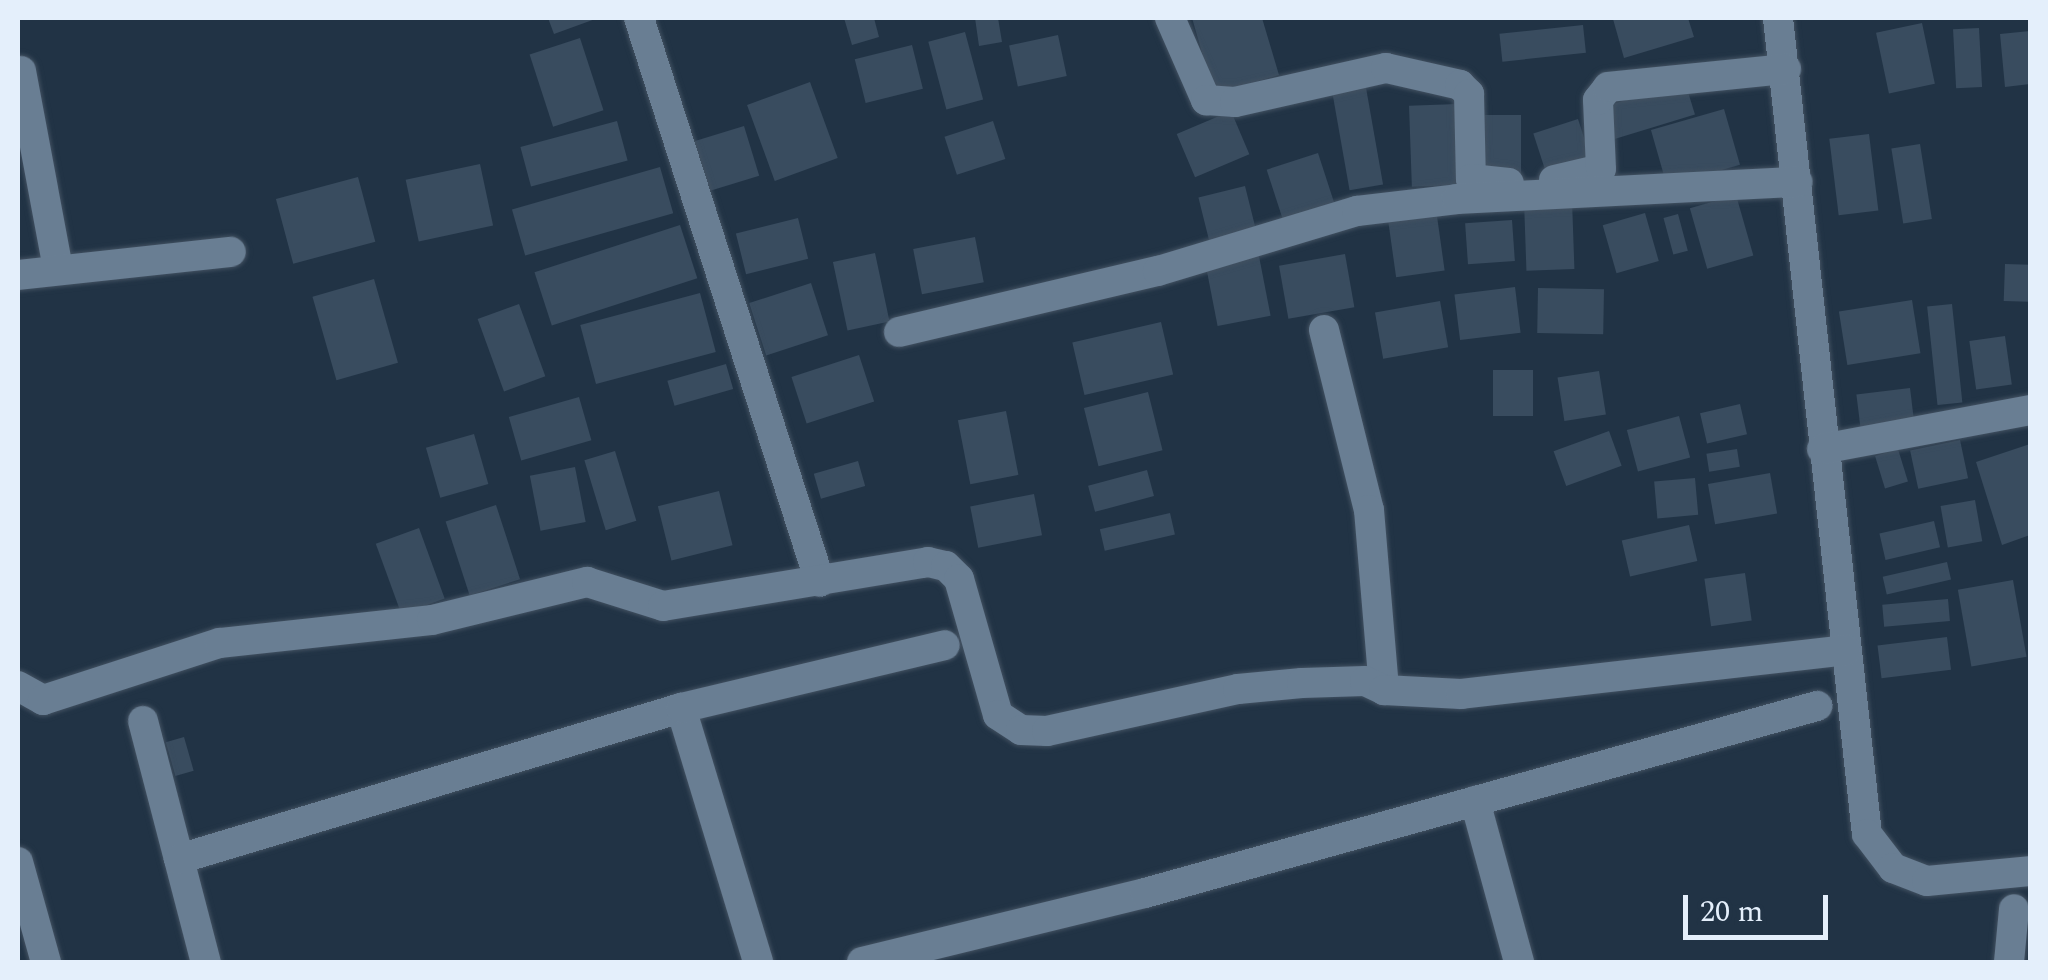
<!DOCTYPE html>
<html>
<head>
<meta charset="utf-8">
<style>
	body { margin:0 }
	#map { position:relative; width:2048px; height:980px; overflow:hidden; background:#213345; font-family:Spectral,serif }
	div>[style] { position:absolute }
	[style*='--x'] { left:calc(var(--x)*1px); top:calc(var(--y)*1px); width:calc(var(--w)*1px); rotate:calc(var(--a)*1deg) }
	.building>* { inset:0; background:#394c5f; transform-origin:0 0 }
	.roads { filter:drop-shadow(0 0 2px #425161) drop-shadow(0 0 2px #425161) }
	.minor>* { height:30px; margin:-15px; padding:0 15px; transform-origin:15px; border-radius:15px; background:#697e93 }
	span { translate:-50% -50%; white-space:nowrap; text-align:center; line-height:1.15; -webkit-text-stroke:10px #213345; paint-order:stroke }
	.frame { position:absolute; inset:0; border:20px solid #e4effb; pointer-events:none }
	.scale { position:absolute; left:1683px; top:895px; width:145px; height:45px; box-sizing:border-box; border:5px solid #e4effb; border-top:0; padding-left:12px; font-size:30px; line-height:35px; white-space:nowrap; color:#e4effb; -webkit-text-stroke:8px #213345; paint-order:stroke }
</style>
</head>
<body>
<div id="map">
	<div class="building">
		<i style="clip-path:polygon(548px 18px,598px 18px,554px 34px)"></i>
		<i style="clip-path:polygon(844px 18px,874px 18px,879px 37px,852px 45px)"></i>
		<i style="clip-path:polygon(975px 18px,998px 18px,1002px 42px,979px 46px)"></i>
		<i style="clip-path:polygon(1192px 18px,1262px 18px,1279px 75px,1214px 94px)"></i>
		<i style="clip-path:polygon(1688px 18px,1694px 37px,1624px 58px,1613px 19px)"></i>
		<i style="left:1922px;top:23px;width:62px;height:47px;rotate:78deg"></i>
		<i style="left:1583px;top:25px;width:28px;height:84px;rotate:84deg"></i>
		<i style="left:1979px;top:28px;width:59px;height:26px;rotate:87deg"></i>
		<i style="clip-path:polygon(2030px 31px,2030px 84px,2005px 87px,2000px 34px)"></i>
		<i style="left:965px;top:32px;width:70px;height:38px;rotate:75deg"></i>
		<i style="left:1058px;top:35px;width:42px;height:50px;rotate:78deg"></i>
		<i style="left:580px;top:38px;width:76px;height:53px;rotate:72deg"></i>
		<i style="left:912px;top:45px;width:45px;height:59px;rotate:76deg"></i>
		<i style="left:810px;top:82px;width:81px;height:67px;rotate:70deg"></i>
		<i style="left:1365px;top:82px;width:104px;height:34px;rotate:80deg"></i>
		<i style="left:1685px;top:82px;width:34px;height:84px;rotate:73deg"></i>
		<i style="left:1457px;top:104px;width:81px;height:48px;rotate:88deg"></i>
		<i style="left:1724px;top:109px;width:58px;height:76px;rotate:74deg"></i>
		<i style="left:1231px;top:111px;width:47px;height:59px;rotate:67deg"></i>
		<i style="left:1476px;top:115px;width:45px;height:61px"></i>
		<i style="left:1578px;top:119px;width:45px;height:47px;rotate:72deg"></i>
		<i style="left:617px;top:121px;width:41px;height:100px;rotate:75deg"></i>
		<i style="left:993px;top:121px;width:40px;height:51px;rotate:72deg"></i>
		<i style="left:744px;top:126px;width:52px;height:52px;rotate:73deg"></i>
		<i style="left:1869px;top:134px;width:77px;height:40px;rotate:83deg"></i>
		<i style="left:1920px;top:144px;width:76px;height:29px;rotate:81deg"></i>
		<i style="left:1318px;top:153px;width:65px;height:54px;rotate:72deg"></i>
		<i style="left:480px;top:164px;width:63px;height:76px;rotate:78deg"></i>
		<i style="left:660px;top:167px;width:48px;height:154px;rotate:74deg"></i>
		<i style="left:358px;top:177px;width:67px;height:85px;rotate:75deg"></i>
		<i style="left:1245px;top:186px;width:50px;height:48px;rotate:76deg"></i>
		<i style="left:1736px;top:195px;width:63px;height:48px;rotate:74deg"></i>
		<i style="left:1572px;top:200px;width:69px;height:48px;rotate:88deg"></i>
		<i style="left:1436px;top:209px;width:62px;height:49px;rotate:82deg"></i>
		<i style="left:1645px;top:213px;width:50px;height:44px;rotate:74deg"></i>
		<i style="left:1678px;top:214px;width:38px;height:15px;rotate:75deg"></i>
		<i style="left:798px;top:218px;width:42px;height:64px;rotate:76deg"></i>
		<i style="left:1512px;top:220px;width:41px;height:47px;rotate:86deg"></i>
		<i style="left:680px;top:225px;width:56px;height:153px;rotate:72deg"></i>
		<i style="left:975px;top:237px;width:46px;height:63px;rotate:79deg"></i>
		<i style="left:1258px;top:251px;width:66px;height:54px;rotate:79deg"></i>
		<i style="left:875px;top:253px;width:70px;height:43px;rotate:78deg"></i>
		<i style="left:1345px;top:254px;width:54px;height:67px;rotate:80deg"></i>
		<i style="left:2005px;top:264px;width:25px;height:37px;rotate:2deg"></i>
		<i style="left:374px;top:279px;width:87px;height:64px;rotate:74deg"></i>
		<i style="left:811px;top:283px;width:55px;height:65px;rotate:72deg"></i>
		<i style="left:1515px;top:287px;width:46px;height:61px;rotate:83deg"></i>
		<i style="left:1538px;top:288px;width:66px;height:45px;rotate:1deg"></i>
		<i style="left:700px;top:293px;width:61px;height:124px;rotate:75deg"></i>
		<i style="left:1912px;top:300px;width:54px;height:74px;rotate:81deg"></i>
		<i style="left:1440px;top:301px;width:47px;height:66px;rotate:80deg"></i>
		<i style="left:519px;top:304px;width:77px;height:44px;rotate:70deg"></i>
		<i style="left:1952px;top:304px;width:99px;height:25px;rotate:84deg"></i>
		<i style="left:1161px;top:322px;width:54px;height:91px;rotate:77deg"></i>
		<i style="left:2005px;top:336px;width:49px;height:36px;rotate:82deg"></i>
		<i style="left:859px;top:355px;width:49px;height:71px;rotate:72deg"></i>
		<i style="left:726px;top:364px;width:26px;height:61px;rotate:74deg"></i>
		<i style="left:1493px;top:370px;width:40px;height:46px"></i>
		<i style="left:1599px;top:371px;width:44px;height:42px;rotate:81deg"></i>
		<i style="left:1910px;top:388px;width:33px;height:54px;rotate:83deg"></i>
		<i style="left:1148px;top:392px;width:60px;height:66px;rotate:76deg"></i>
		<i style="left:579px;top:397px;width:45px;height:73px;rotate:74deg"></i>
		<i style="left:1740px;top:404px;width:31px;height:41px;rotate:77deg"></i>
		<i style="left:1006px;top:411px;width:65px;height:49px;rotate:79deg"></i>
		<i style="left:1679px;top:416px;width:43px;height:54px;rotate:75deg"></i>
		<i style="left:1609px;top:431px;width:37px;height:59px;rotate:70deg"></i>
		<i style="left:474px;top:434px;width:52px;height:50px;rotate:74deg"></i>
		<i style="left:1960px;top:440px;width:39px;height:51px;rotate:78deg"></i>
		<i style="clip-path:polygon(2030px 444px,2030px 535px,2002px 545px,1976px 462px)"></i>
		<i style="left:1737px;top:449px;width:18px;height:31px;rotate:81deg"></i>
		<i style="left:1898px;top:449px;width:34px;height:24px;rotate:73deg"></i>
		<i style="left:615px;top:451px;width:73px;height:32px;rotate:73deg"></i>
		<i style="left:858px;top:461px;width:26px;height:46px;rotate:74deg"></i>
		<i style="left:575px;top:467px;width:56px;height:46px;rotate:79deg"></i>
		<i style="left:1147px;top:470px;width:27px;height:61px;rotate:75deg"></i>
		<i style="left:1770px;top:473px;width:41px;height:63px;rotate:80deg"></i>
		<i style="left:1695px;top:478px;width:37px;height:41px;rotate:85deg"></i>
		<i style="left:719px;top:491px;width:56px;height:63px;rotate:76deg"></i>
		<i style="left:1034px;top:494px;width:42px;height:65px;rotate:79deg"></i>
		<i style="left:1975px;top:500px;width:42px;height:35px;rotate:80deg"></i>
		<i style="left:496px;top:505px;width:78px;height:53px;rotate:72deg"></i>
		<i style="left:1170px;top:513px;width:22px;height:72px;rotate:77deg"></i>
		<i style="left:1934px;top:521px;width:27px;height:56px;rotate:77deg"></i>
		<i style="left:1689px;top:525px;width:37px;height:69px;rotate:77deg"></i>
		<i style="left:419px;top:528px;width:75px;height:46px;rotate:70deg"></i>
		<i style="left:1947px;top:562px;width:18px;height:66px;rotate:77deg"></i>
		<i style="left:1745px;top:573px;width:48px;height:41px;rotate:82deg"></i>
		<i style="left:2013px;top:580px;width:78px;height:56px;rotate:80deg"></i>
		<i style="left:1948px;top:599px;width:22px;height:66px;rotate:85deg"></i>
		<i style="left:1947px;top:637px;width:33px;height:70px;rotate:83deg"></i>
		<i style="left:184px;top:737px;width:35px;height:19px;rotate:74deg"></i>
	</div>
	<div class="roads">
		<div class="minor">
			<i style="--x:639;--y:18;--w:592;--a:72.21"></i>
			<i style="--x:1170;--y:18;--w:90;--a:66.3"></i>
			<i style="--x:1206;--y:100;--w:29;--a:4"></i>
			<i style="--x:1235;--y:102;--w:155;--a:-12.7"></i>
			<i style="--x:1386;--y:68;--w:76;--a:12.9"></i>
			<i style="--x:1460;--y:85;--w:13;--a:45"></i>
			<i style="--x:1469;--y:94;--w:85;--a:88.7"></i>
			<i style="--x:1471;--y:179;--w:38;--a:6"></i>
			<i style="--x:1778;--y:18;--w:821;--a:83.78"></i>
			<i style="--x:1867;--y:834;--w:43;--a:52.6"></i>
			<i style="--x:1893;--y:868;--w:36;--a:21"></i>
			<i style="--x:1927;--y:881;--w:103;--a:-5.5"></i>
			<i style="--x:21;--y:71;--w:200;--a:79.4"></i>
			<i style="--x:1554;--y:180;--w:48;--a:-13.2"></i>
			<i style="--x:1601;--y:169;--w:69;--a:-92.5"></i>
			<i style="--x:1598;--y:100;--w:16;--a:-52"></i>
			<i style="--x:1608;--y:87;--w:179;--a:-5.8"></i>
			<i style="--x:18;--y:275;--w:214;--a:-6.2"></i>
			<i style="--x:1324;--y:330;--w:186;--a:76"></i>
			<i style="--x:1369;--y:510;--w:181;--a:85.2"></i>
			<i style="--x:899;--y:332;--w:266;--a:-13.3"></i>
			<i style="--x:1158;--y:271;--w:208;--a:-16.8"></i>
			<i style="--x:1357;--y:211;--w:101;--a:-6.8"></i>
			<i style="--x:1457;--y:199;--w:341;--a:-2.9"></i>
			<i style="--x:1822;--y:449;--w:212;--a:-10.6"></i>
			<i style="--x:18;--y:686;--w:29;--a:29"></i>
			<i style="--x:43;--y:700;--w:186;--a:-17.9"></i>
			<i style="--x:220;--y:643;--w:213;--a:-6.2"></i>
			<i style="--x:432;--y:620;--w:160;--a:-13.8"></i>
			<i style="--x:587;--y:582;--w:80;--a:17.5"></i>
			<i style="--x:663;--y:606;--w:269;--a:-9.4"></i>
			<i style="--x:928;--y:562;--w:18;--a:13"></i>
			<i style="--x:946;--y:566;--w:18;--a:45"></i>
			<i style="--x:959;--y:579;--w:141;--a:74"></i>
			<i style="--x:998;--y:715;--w:27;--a:33"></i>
			<i style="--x:1021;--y:730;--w:26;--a:2"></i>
			<i style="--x:1047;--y:731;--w:196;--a:-12.4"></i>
			<i style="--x:1238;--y:689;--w:64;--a:-5.4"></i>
			<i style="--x:1302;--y:683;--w:63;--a:-1.8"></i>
			<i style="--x:1365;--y:681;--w:21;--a:25"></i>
			<i style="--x:1384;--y:690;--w:77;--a:3"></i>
			<i style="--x:1461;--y:694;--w:387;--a:-6.5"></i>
			<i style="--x:681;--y:708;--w:265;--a:73.1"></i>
			<i style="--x:143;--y:721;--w:249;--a:75.4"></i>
			<i style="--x:1475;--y:801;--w:167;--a:74.7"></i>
			<i style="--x:179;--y:859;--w:524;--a:-16.74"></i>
			<i style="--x:681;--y:708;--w:271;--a:-13.4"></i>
			<i style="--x:18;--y:862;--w:104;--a:74.4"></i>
			<i style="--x:862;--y:962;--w:291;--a:-13.7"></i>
			<i style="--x:1145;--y:893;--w:698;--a:-15.55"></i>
			<i style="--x:2009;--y:962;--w:53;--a:-84.6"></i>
		</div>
	</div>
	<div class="frame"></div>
	<div class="scale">20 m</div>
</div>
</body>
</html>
